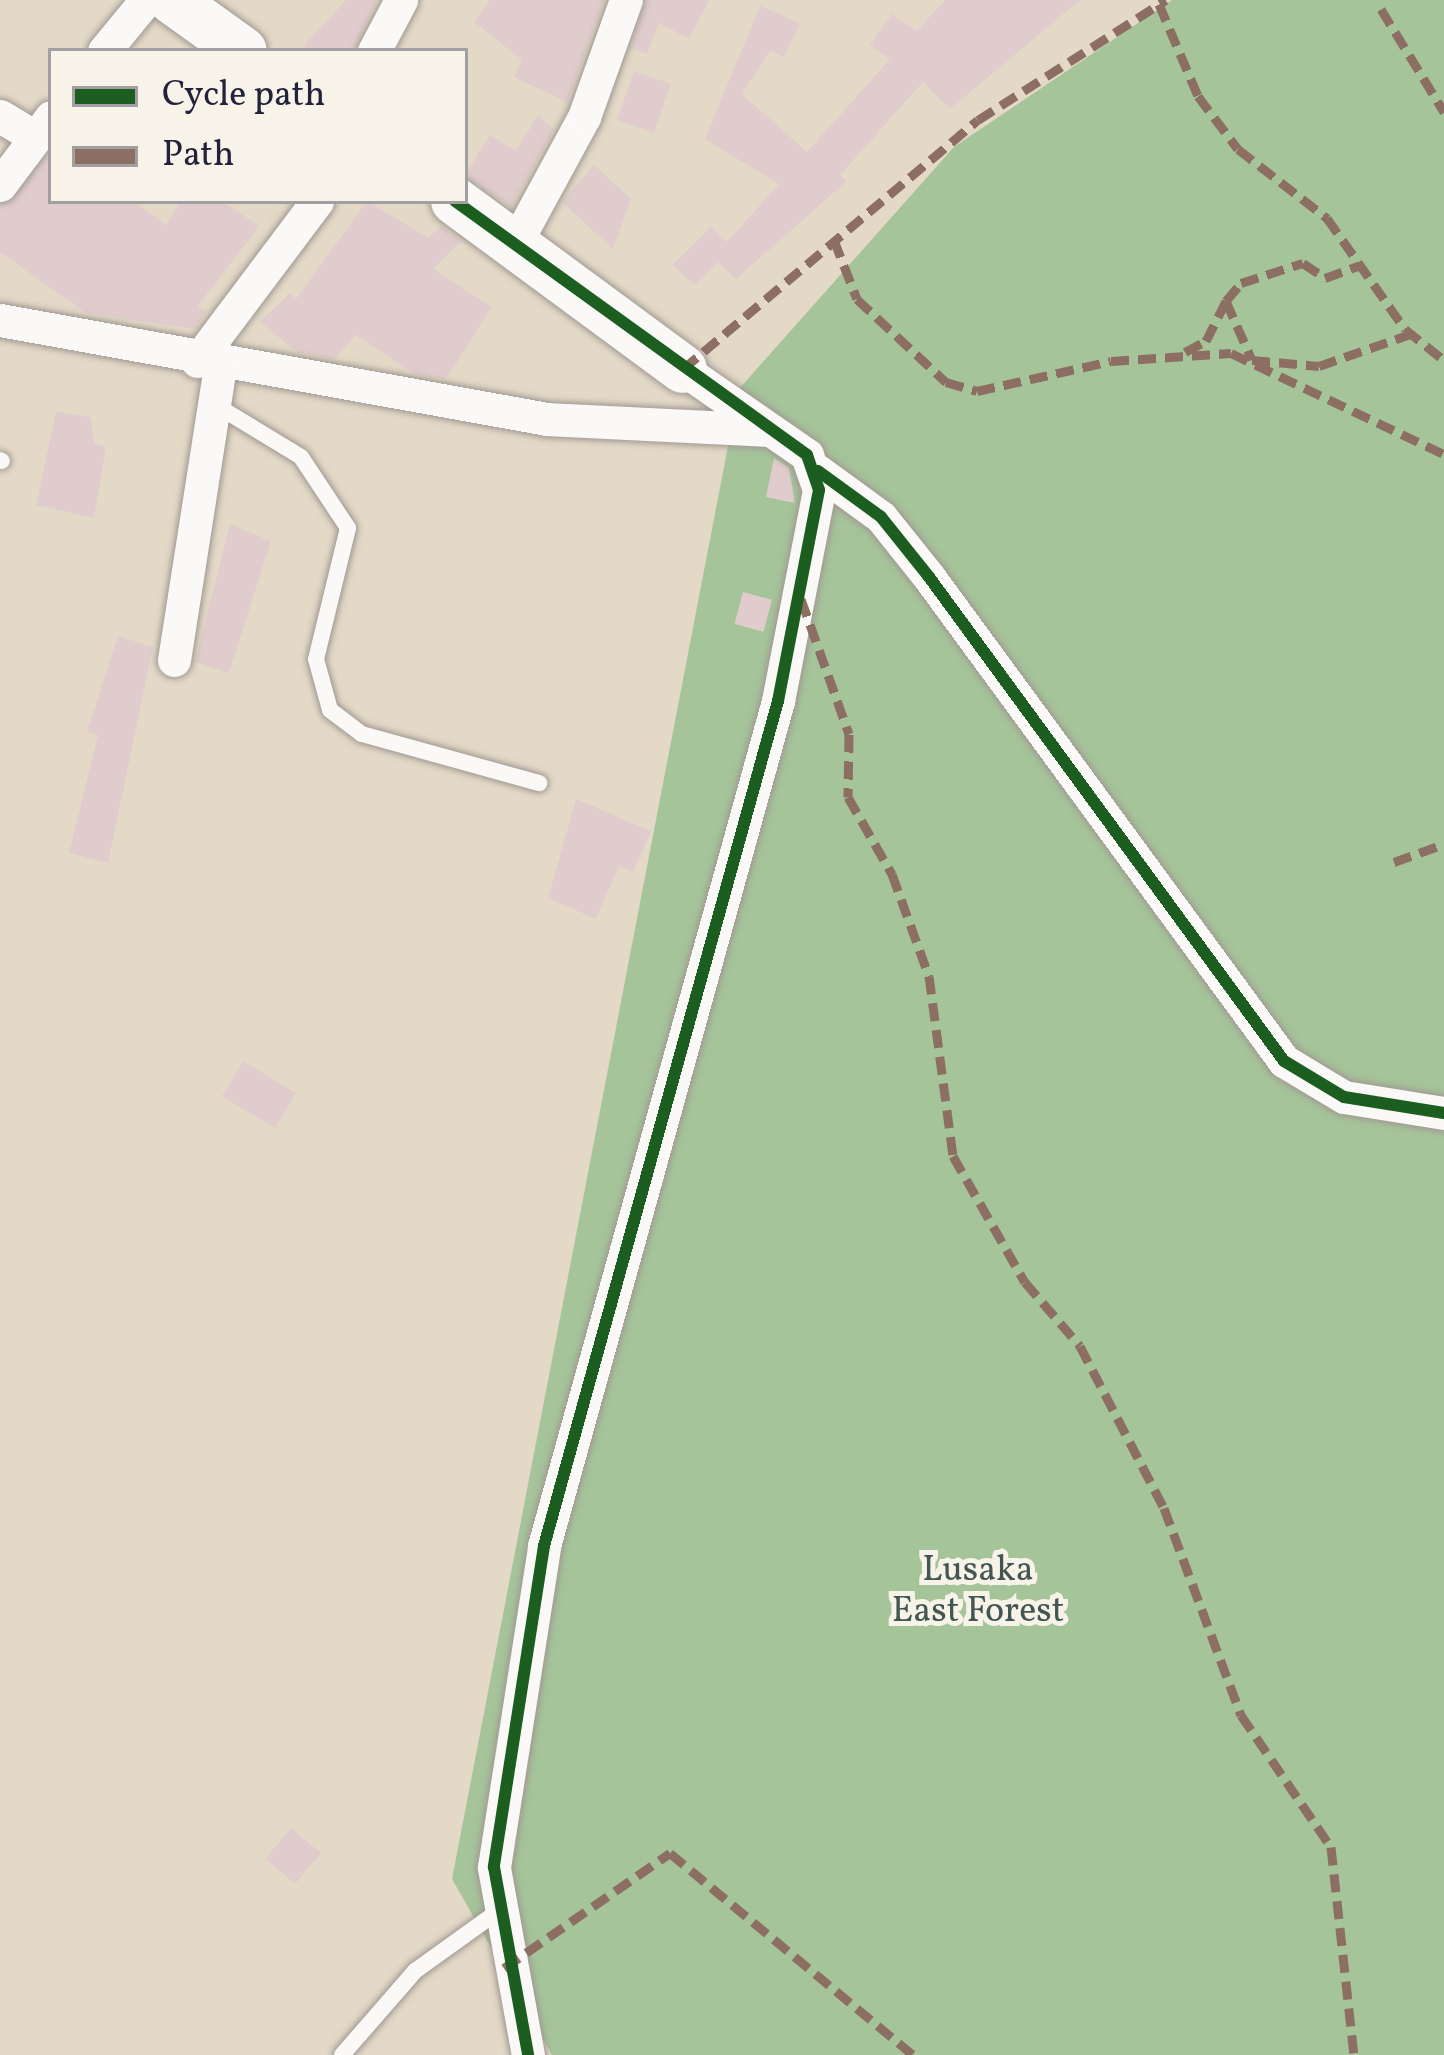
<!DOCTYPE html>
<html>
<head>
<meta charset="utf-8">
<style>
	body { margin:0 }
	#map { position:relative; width:1444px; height:2055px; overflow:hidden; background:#e4d9c7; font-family:Vollkorn,serif }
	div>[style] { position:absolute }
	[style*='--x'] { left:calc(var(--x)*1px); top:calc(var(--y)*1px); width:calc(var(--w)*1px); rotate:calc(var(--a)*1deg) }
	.forest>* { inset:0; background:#a5c49a }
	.building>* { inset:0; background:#e0cccc; transform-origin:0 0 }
	.roads { filter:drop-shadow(0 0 3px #a09992) drop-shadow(0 0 3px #a09992) }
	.lane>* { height:16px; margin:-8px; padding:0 8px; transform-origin:8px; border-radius:8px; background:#fbf9f7 }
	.street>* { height:33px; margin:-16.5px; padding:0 16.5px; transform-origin:16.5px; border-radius:16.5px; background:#fbf9f7 }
	.secondary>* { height:48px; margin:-24px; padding:0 24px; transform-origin:24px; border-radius:24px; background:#fbf9f7 }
	.quiet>* { height:9px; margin-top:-4.5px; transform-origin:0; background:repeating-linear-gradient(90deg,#8d6e63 0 18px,transparent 0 27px) }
	.cycleway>* { height:12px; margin:-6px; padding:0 6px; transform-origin:6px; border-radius:6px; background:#1b5e20 }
	span { translate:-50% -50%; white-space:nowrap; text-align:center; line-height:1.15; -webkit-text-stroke:10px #f7f3e8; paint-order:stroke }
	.park-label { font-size:36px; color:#425753 }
	.legend { position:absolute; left:48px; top:48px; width:420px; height:156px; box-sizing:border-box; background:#f7f3e8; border:3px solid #a29fa3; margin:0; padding:15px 21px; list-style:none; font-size:36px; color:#22223b }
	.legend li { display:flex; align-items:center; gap:24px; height:60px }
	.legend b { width:60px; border:3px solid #a29fa3 }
</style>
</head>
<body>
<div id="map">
	<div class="forest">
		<i style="clip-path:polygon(1172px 0,1444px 0,1444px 2055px,552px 2055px,452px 1879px,739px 389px,954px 147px)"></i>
	</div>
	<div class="building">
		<i style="clip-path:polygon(346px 0,377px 0,353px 51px,299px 51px)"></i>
		<i style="clip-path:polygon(490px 0,604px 0,567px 102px,514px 77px,522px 60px,474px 22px)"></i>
		<i style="clip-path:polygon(646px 0,709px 0,689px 39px,659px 23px,647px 54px,631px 48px)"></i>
		<i style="clip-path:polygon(945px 0,1080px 0,950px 109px,923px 82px,840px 175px,847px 181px,736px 279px,718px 262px,694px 285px,672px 265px,711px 227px,727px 242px,779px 184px,705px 139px,760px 6px,800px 23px,784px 57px,770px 51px,742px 94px,807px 152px,890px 59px,870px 45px,892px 14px,917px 31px)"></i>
		<i style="left:634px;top:71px;width:39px;height:52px;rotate:19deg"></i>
		<i style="clip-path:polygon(538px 115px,554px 129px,511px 207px,465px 175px,490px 135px,516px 151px)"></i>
		<i style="clip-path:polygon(51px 152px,51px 201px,134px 201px,166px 225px,182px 201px,222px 201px,259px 226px,198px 306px,207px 312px,194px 329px,86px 313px,0 252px,0 206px)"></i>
		<i style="clip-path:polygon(594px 165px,631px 199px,613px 249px,562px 202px)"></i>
		<i style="clip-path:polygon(367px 201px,428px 238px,441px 226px,461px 241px,433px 269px,492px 307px,446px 379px,414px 374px,356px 335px,334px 359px,297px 352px,260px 322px,290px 293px,296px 299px)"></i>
		<i style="clip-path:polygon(56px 412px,91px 417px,94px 443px,106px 447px,94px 518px,36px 505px)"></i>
		<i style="clip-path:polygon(774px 458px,789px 468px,795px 503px,766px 497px)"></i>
		<i style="clip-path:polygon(230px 524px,271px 541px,229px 673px,195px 662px)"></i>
		<i style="left:743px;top:592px;width:30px;height:33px;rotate:15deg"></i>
		<i style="clip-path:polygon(118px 636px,153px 647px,108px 863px,69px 853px,98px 735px,87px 732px)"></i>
		<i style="clip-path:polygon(576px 799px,651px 831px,633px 872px,619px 866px,596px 919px,548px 898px)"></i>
		<i style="left:243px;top:1061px;width:62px;height:41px;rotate:31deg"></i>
		<i style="left:291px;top:1828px;width:39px;height:40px;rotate:40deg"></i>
	</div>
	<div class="roads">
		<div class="lane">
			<i style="--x:214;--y:404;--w:102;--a:31.3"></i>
			<i style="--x:301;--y:457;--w:85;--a:56.5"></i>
			<i style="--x:348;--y:528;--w:135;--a:103.7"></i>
			<i style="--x:316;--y:659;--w:53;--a:74.6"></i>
			<i style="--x:330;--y:710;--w:40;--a:37"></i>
			<i style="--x:362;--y:734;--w:184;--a:15.5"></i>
			<i style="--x:0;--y:460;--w:2;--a:27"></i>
			<i style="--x:342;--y:2055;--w:111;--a:-49"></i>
			<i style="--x:415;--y:1971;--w:101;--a:-35.7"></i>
		</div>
		<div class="street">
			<i style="--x:104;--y:51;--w:66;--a:-50.5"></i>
			<i style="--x:374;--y:51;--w:58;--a:-62.1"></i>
			<i style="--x:0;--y:116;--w:41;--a:31"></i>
			<i style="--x:0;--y:185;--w:85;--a:-53.1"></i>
			<i style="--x:515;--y:244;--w:145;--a:-61.5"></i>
			<i style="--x:584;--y:117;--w:124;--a:-70.3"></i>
			<i style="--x:0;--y:320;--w:556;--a:10.26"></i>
			<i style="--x:547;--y:419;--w:222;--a:2.8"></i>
			<i style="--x:197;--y:361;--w:200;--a:-53.1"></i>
			<i style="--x:818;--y:471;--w:78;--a:36.1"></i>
			<i style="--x:881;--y:517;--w:77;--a:51.3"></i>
			<i style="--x:929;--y:577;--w:600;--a:53.74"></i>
			<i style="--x:1284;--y:1061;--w:70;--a:31"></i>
			<i style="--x:1344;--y:1097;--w:101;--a:9.1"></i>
			<i style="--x:174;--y:660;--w:298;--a:-81.1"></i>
			<i style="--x:528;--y:2055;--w:191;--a:-100.3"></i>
			<i style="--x:494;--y:1867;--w:325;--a:-81.1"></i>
			<i style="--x:544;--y:1546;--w:877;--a:-74.52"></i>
			<i style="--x:778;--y:701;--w:215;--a:-79"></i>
			<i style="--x:819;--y:490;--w:37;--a:-109"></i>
			<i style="--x:807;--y:455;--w:151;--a:-145.3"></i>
		</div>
		<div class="secondary">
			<i style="--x:172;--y:0;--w:87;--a:35.7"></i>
			<i style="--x:455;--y:201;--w:283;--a:36.4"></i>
		</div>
	</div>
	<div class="quiet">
		<i style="--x:1159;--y:4;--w:100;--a:67"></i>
		<i style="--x:1198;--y:96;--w:66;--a:53"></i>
		<i style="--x:1238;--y:149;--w:113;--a:37.8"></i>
		<i style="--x:1327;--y:218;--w:136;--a:54.9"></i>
		<i style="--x:1405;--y:329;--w:50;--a:38.5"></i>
		<i style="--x:1381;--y:9;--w:121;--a:58.5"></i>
		<i style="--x:834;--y:240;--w:63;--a:68.7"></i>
		<i style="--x:857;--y:299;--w:122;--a:43"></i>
		<i style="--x:946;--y:382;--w:32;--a:16"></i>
		<i style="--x:977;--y:391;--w:137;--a:-12.6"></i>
		<i style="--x:1111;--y:361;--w:120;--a:-3.8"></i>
		<i style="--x:1231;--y:353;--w:236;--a:25.4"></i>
		<i style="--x:1226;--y:301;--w:23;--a:-50"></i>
		<i style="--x:1241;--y:283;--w:65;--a:-17.9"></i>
		<i style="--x:1303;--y:263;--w:27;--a:34"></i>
		<i style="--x:1325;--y:278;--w:38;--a:-20"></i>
		<i style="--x:1185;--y:352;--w:24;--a:-28"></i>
		<i style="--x:1206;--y:341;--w:45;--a:-63.4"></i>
		<i style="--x:1226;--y:301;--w:64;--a:66.2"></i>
		<i style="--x:1252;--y:360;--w:67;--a:5.1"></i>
		<i style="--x:1319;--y:366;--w:97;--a:-19.2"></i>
		<i style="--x:683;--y:369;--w:386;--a:-40.2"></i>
		<i style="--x:978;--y:120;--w:223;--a:-32.6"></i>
		<i style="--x:801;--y:599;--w:143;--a:70.4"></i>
		<i style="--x:849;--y:734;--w:63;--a:90.9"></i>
		<i style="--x:848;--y:797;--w:89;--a:60.3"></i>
		<i style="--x:892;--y:874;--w:109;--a:70.1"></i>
		<i style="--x:929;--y:976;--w:182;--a:82.4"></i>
		<i style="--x:953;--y:1156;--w:145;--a:60.3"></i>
		<i style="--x:1025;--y:1282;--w:84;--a:49.3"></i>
		<i style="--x:1080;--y:1346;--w:182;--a:62.6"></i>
		<i style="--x:1164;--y:1508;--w:221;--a:69.6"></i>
		<i style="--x:1241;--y:1715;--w:160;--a:55.7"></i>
		<i style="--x:1331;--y:1847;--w:209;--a:83.7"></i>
		<i style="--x:1394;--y:862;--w:53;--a:-19.8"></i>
		<i style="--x:504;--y:1968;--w:202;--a:-34.7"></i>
		<i style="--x:670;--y:1853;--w:316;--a:39.7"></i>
	</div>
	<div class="cycleway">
		<i style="--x:455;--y:201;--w:434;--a:35.8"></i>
		<i style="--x:807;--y:455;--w:37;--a:71"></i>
		<i style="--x:819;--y:490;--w:215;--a:101"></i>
		<i style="--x:778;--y:701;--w:877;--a:105.48"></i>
		<i style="--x:544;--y:1546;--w:325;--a:98.9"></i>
		<i style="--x:494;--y:1867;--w:191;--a:79.7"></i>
		<i style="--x:818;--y:471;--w:78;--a:36.1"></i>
		<i style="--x:881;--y:517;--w:77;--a:51.3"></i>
		<i style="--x:929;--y:577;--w:600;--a:53.74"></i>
		<i style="--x:1284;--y:1061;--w:70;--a:31"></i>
		<i style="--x:1344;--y:1097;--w:101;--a:9.1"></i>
	</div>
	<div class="park-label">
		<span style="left:978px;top:1592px">Lusaka<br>East Forest</span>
	</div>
	<ul class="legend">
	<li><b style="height:15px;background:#1b5e20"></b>Cycle path</li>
	<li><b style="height:15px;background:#8d6e63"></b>Path</li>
	</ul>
</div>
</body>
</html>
